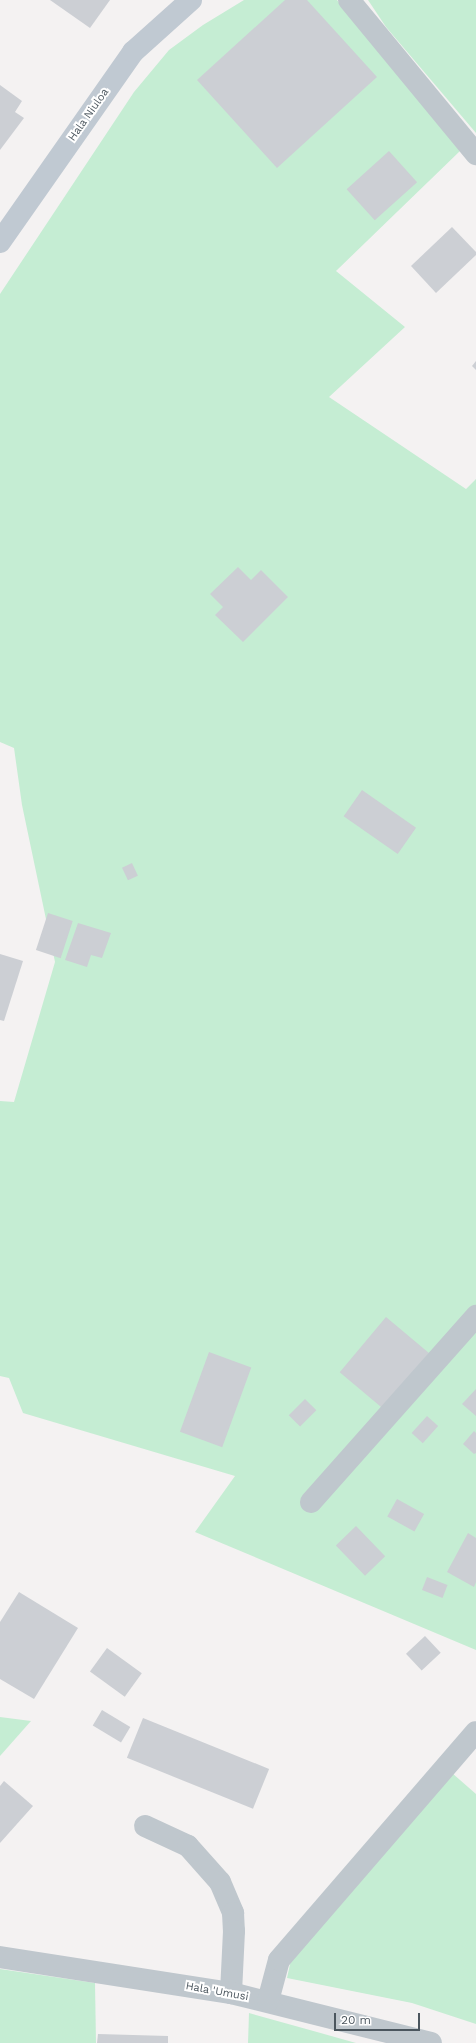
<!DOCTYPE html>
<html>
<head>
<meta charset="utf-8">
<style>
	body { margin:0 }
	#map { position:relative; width:476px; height:2043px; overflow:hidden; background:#f4f2f2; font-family:"Work Sans",sans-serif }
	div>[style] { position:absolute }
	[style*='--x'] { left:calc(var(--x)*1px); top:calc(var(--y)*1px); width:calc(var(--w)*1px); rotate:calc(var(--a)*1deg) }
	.green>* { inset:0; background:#c5edd3 }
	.building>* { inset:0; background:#cccfd4; transform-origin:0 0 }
	.street>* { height:22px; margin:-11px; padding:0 11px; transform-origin:11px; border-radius:11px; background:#bfc7cd }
	.secondary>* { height:22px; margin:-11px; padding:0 11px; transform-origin:11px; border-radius:11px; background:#c0c9d2 }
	span { translate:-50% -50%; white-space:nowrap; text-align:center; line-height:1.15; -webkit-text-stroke:4px #fff; paint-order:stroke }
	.street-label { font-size:11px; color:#4b565e }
	.scale { position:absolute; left:334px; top:2013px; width:86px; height:18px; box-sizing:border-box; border:2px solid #4b565e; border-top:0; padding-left:5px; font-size:12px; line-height:14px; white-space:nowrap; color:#4b565e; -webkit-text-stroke:3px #fff; paint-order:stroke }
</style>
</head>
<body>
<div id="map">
	<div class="green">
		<i style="clip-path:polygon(244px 0,337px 0,460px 151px,336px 271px,405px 327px,329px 397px,466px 489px,476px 479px,476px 1650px,195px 1532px,235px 1476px,23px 1413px,9px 1378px,0 1376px,0 1101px,14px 1102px,55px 962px,22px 805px,14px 748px,0 742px,0 294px,134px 92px,169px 50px,203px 25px)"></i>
		<i style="clip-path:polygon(368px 0,476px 0,476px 133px,386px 27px)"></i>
		<i style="clip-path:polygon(0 1717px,31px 1721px,0 1756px)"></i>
		<i style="clip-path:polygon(452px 1773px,476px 1794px,476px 2024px,412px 2003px,287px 1978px,292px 1955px)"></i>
		<i style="clip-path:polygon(0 1969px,95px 1983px,96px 2043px,0 2043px)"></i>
		<i style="clip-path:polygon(249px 2013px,317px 2032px,356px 2043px,248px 2043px)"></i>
	</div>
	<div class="building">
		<i style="clip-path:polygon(50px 0,110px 0,90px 28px)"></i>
		<i style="clip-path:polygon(285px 0,307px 0,377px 77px,277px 168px,197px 80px)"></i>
		<i style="clip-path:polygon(0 85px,22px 101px,15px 112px,24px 118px,0 150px)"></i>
		<i style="left:389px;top:151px;width:42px;height:57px;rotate:48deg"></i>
		<i style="clip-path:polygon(452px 227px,476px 252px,476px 255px,436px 293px,411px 266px)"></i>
		<i style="clip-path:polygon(476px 361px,476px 370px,472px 366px)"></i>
		<i style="clip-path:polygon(238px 567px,251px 580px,261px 570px,288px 597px,243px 642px,215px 615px,223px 607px,210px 594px)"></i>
		<i style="left:362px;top:790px;width:66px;height:32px;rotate:35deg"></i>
		<i style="left:132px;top:863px;width:14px;height:11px;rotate:65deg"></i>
		<i style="left:48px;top:913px;width:26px;height:39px;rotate:18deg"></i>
		<i style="clip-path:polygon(78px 923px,111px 933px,102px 958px,91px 955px,87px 967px,65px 960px)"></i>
		<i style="clip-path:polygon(0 954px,23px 961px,4px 1021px,0 1020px)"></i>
		<i style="left:386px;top:1317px;width:56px;height:72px;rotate:40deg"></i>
		<i style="left:209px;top:1352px;width:45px;height:85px;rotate:20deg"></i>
		<i style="clip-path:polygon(476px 1389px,476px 1416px,462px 1404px)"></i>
		<i style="left:305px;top:1399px;width:16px;height:23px;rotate:45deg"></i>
		<i style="left:427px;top:1416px;width:15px;height:23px;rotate:42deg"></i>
		<i style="clip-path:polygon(474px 1431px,476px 1433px,476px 1453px,474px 1454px,463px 1444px)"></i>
		<i style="left:397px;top:1499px;width:31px;height:20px;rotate:29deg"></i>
		<i style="left:356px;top:1526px;width:42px;height:28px;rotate:46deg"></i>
		<i style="clip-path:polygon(468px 1533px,476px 1538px,476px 1582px,474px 1587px,447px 1572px)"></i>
		<i style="left:427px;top:1577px;width:22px;height:14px;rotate:21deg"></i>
		<i style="clip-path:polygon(19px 1592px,78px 1628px,34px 1699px,0 1679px,0 1622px)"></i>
		<i style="left:425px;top:1636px;width:23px;height:26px;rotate:47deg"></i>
		<i style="left:107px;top:1648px;width:43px;height:29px;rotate:36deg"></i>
		<i style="left:102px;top:1710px;width:33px;height:18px;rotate:31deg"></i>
		<i style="left:143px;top:1718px;width:136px;height:43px;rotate:22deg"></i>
		<i style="clip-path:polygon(4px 1781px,33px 1806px,0 1843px,0 1786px)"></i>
		<i style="clip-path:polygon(98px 2034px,168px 2036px,168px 2043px,97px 2043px)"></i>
	</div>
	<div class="street">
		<i style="--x:349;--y:0;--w:200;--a:50.5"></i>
		<i style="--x:311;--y:1502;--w:249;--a:-48.4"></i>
		<i style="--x:145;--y:1826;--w:47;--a:24.9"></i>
		<i style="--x:188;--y:1846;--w:48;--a:48.4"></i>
		<i style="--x:220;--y:1882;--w:34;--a:67"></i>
		<i style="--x:233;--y:1913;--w:18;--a:87"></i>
		<i style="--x:234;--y:1931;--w:62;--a:92.8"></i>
		<i style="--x:0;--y:1957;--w:234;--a:8.9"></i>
		<i style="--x:231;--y:1993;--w:206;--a:14"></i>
		<i style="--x:268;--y:2001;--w:42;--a:-75"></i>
		<i style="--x:279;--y:1960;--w:301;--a:-49.2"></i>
	</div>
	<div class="secondary">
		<i style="--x:0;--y:242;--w:232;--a:-55"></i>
		<i style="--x:133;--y:52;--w:78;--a:-41.9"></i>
	</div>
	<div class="street-label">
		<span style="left:89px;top:115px;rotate:-55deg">Hala Niuloa</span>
		<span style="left:217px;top:1992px;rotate:10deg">Hala 'Umusi</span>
	</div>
	<div class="scale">20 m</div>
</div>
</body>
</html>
